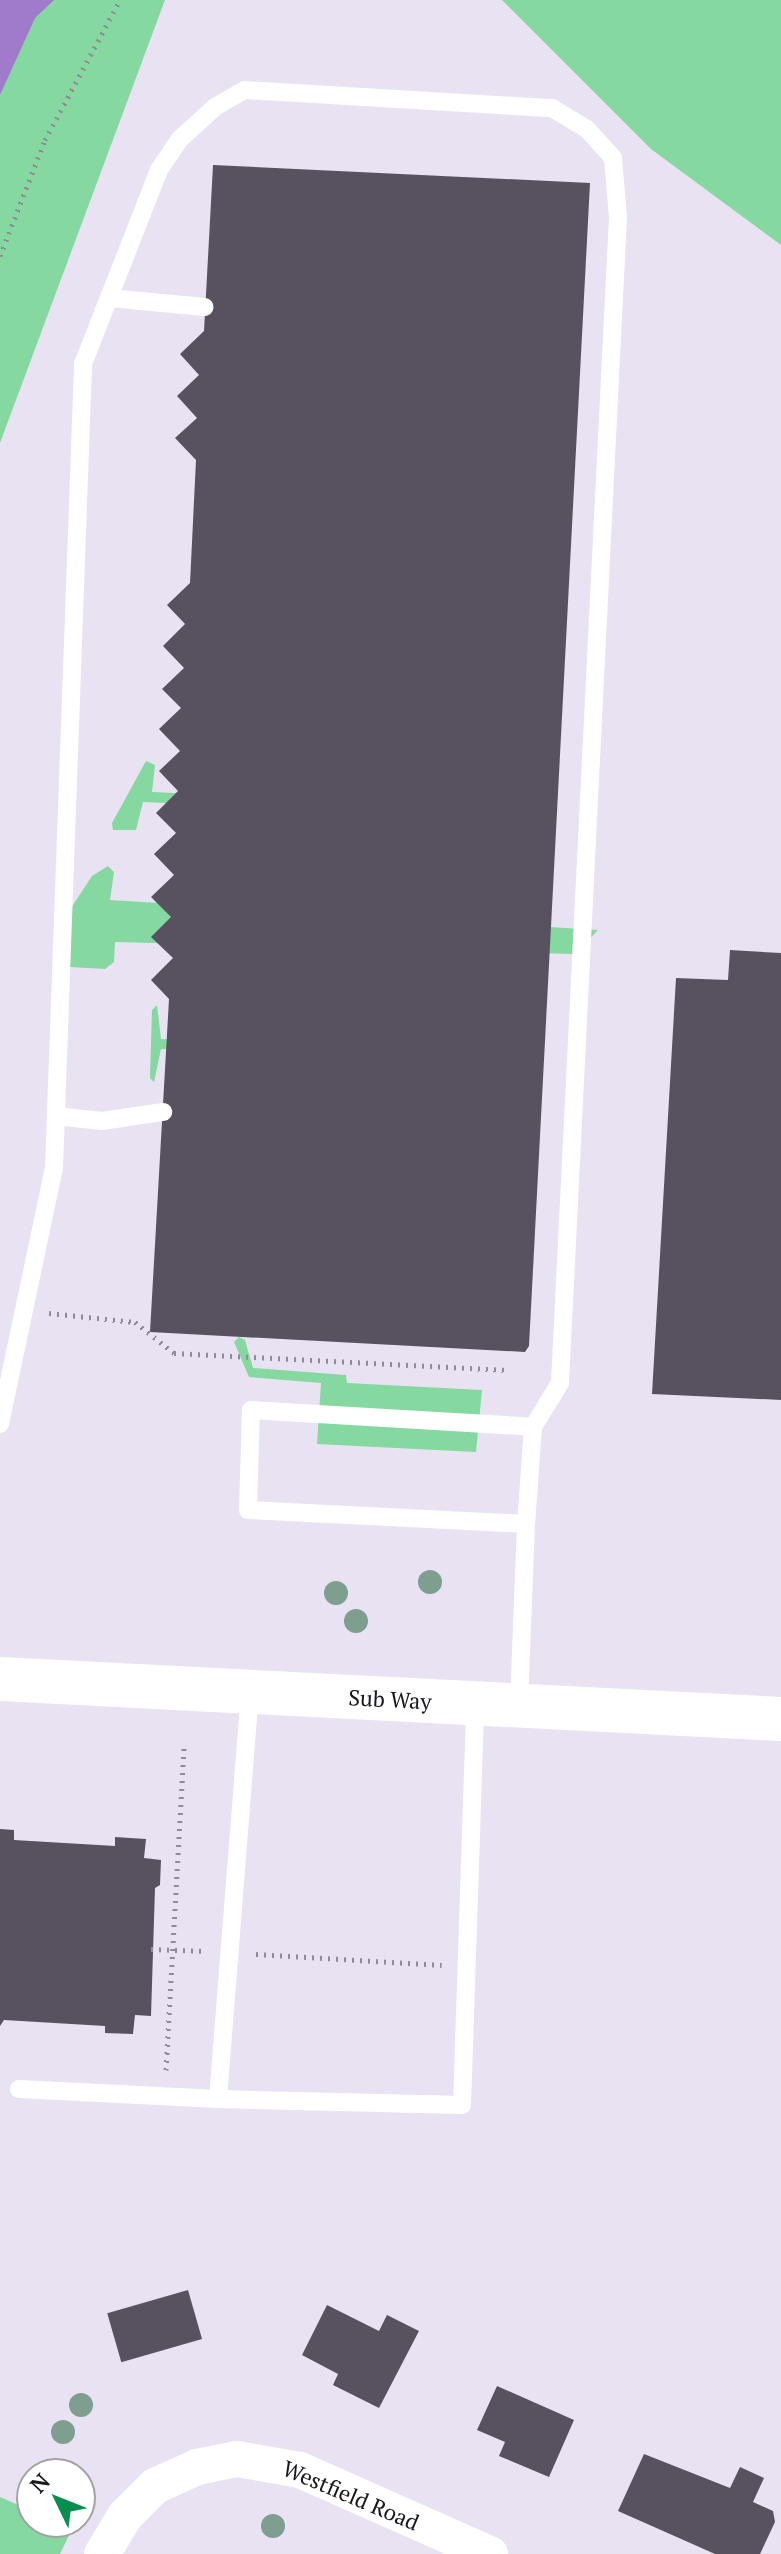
<!DOCTYPE html>
<html>
<head>
<meta charset="utf-8">
<style>
	body { margin:0 }
	#map { position:relative; width:781px; height:2554px; overflow:hidden; background:#e9e2f3; font-family:"PT Serif",serif }
	div>[style] { position:absolute }
	[style*='--x'] { left:calc(var(--x)*1px); top:calc(var(--y)*1px); width:calc(var(--w)*1px); rotate:calc(var(--a)*1deg) }
	.green>* { inset:0; background:#85d8a0 }
	.water>* { inset:0; background:#a17bcb }
	.building>* { inset:0; background:#585260; transform-origin:0 0 }
	.path>* { height:5px; margin-top:-2.5px; transform-origin:0; background:repeating-linear-gradient(90deg,#908b97 0 2px,transparent 0 8px) }
	.service>* { height:18px; margin:-9px; padding:0 9px; transform-origin:9px; border-radius:9px; background:#fff }
	.minor>* { height:36px; margin:-18px; padding:0 18px; transform-origin:18px; border-radius:18px; background:#fff }
	.secondary>* { height:44px; margin:-22px; padding:0 22px; transform-origin:22px; border-radius:22px; background:#fff }
	.trees>* { width:24px; height:24px; margin:-12px; border-radius:50%; background:#7e9e90 }
	span { translate:-50% -50%; white-space:nowrap; text-align:center; line-height:1.15; -webkit-text-stroke:8px #fff; paint-order:stroke }
	.street-label { font-size:22px; color:#19161c }
	.north { position:absolute; left:16px; top:2458px; width:80px; height:80px; box-sizing:border-box; background:#fff; border:2px solid #a3a2a4; border-radius:50%; rotate:313deg; font-size:22px; font-weight:700; line-height:32px; text-align:center; color:#19161c }
	.north::after { content:''; display:block; margin:auto; width:28px; height:36px; background:#088f4d; clip-path:polygon(50% 0,100% 100%,50% 72%,0 100%) }
</style>
</head>
<body>
<div id="map">
	<div class="green">
		<i style="clip-path:polygon(0 0,165px 0,0 443px)"></i>
		<i style="clip-path:polygon(502px 0,781px 0,781px 245px,651px 149px)"></i>
		<i style="clip-path:polygon(146px 761px,155px 765px,152px 792px,513px 808px,511px 818px,143px 802px,136px 830px,113px 830px,112px 823px)"></i>
		<i style="clip-path:polygon(108px 866px,114px 872px,110px 900px,598px 930px,575px 954px,115px 942px,114px 962px,105px 969px,70px 967px,71px 908px,92px 876px)"></i>
		<i style="clip-path:polygon(157px 1005px,161px 1039px,508px 1057px,508px 1066px,161px 1049px,154px 1082px,150px 1078px,152px 1010px)"></i>
		<i style="clip-path:polygon(239px 1337px,245px 1340px,253px 1368px,346px 1375px,347px 1383px,482px 1390px,476px 1452px,317px 1444px,321px 1383px,249px 1377px,234px 1342px)"></i>
		<i style="clip-path:polygon(0 2497px,32px 2511px,32px 2522px,73px 2527px,60px 2554px,0 2554px)"></i>
	</div>
	<div class="water">
		<i style="clip-path:polygon(0 0,54px 0,35px 18px,0 95px)"></i>
	</div>
	<div class="building">
		<i style="clip-path:polygon(213px 165px,590px 183px,529px 1346px,525px 1352px,150px 1332px,169px 999px,151px 980px,173px 958px,151px 937px,171px 917px,151px 897px,174px 875px,154px 854px,176px 833px,156px 813px,178px 791px,159px 771px,180px 751px,159px 729px,181px 708px,162px 689px,184px 668px,163px 646px,185px 624px,167px 605px,190px 583px,196px 460px,175px 438px,197px 418px,177px 396px,199px 375px,180px 354px,204px 331px)"></i>
		<i style="clip-path:polygon(730px 950px,781px 953px,781px 1400px,652px 1394px,676px 978px,728px 980px)"></i>
		<i style="clip-path:polygon(0 1829px,14px 1830px,14px 1840px,115px 1846px,115px 1837px,146px 1839px,144px 1858px,161px 1860px,160px 1885px,155px 1888px,151px 2016px,135px 2015px,133px 2034px,105px 2033px,105px 2026px,4px 2020px,0 2026px)"></i>
		<i style="left:188px;top:2290px;width:51px;height:84px;rotate:74deg"></i>
		<i style="clip-path:polygon(327px 2305px,379px 2331px,387px 2315px,419px 2331px,379px 2408px,333px 2385px,338px 2374px,302px 2355px)"></i>
		<i style="clip-path:polygon(497px 2386px,574px 2420px,549px 2477px,499px 2456px,505px 2442px,477px 2430px)"></i>
		<i style="clip-path:polygon(644px 2454px,730px 2488px,740px 2467px,764px 2478px,753px 2502px,773px 2511px,775px 2522px,760px 2554px,715px 2554px,618px 2511px)"></i>
	</div>
	<div class="path">
		<i style="--x:0;--y:256;--w:124;--a:-68.8"></i>
		<i style="--x:45;--y:140;--w:159;--a:-61.8"></i>
		<i style="--x:49;--y:1313;--w:86;--a:6"></i>
		<i style="--x:135;--y:1322;--w:50;--a:38.5"></i>
		<i style="--x:174;--y:1353;--w:334;--a:2.9"></i>
		<i style="--x:151;--y:1949;--w:55;--a:2.1"></i>
		<i style="--x:256;--y:1954;--w:186;--a:3.4"></i>
		<i style="--x:166;--y:2070;--w:327;--a:-86.8"></i>
	</div>
	<div class="service">
		<i style="--x:109;--y:298;--w:96;--a:5.4"></i>
		<i style="--x:56;--y:1116;--w:46;--a:6.2"></i>
		<i style="--x:102;--y:1121;--w:62;--a:-8.4"></i>
		<i style="--x:0;--y:1424;--w:262;--a:-78.1"></i>
		<i style="--x:54;--y:1168;--w:805;--a:-87.93"></i>
		<i style="--x:83;--y:364;--w:208;--a:-68.6"></i>
		<i style="--x:159;--y:170;--w:37;--a:-56"></i>
		<i style="--x:180;--y:139;--w:47;--a:-42.4"></i>
		<i style="--x:215;--y:107;--w:34;--a:-30"></i>
		<i style="--x:245;--y:90;--w:308;--a:3.4"></i>
		<i style="--x:552;--y:108;--w:41;--a:31"></i>
		<i style="--x:587;--y:129;--w:39;--a:48"></i>
		<i style="--x:613;--y:158;--w:59;--a:85.2"></i>
		<i style="--x:618;--y:217;--w:1167;--a:92.85"></i>
		<i style="--x:560;--y:1383;--w:52;--a:121.5"></i>
		<i style="--x:533;--y:1427;--w:97;--a:94.1"></i>
		<i style="--x:250;--y:1692;--w:408;--a:94.5"></i>
		<i style="--x:218;--y:2099;--w:244;--a:1.4"></i>
		<i style="--x:462;--y:2105;--w:402;--a:-88.1"></i>
		<i style="--x:519;--y:1705;--w:181;--a:-87.8"></i>
		<i style="--x:526;--y:1524;--w:278;--a:-177.1"></i>
		<i style="--x:248;--y:1510;--w:100;--a:-88.3"></i>
		<i style="--x:251;--y:1410;--w:283;--a:3.4"></i>
		<i style="--x:19;--y:2089;--w:199;--a:2.9"></i>
	</div>
	<div class="minor">
		<i style="--x:102;--y:2554;--w:44;--a:-58.8"></i>
		<i style="--x:125;--y:2516;--w:42;--a:-45"></i>
		<i style="--x:155;--y:2486;--w:46;--a:-24.3"></i>
		<i style="--x:197;--y:2467;--w:41;--a:-11.3"></i>
		<i style="--x:237;--y:2459;--w:64;--a:9.9"></i>
		<i style="--x:300;--y:2470;--w:208;--a:23.9"></i>
	</div>
	<div class="secondary">
		<i style="--x:0;--y:1679;--w:782;--a:2.93"></i>
	</div>
	<div class="trees">
		<i style="left:430px;top:1582px"></i>
		<i style="left:336px;top:1593px"></i>
		<i style="left:356px;top:1621px"></i>
		<i style="left:81px;top:2405px"></i>
		<i style="left:63px;top:2432px"></i>
		<i style="left:273px;top:2526px"></i>
	</div>
	<div class="street-label">
		<span style="left:390px;top:1699px;rotate:3deg">Sub Way</span>
		<span style="left:351px;top:2495px;rotate:23deg">Westfield Road</span>
	</div>
	<div class="north">N</div>
</div>
</body>
</html>
